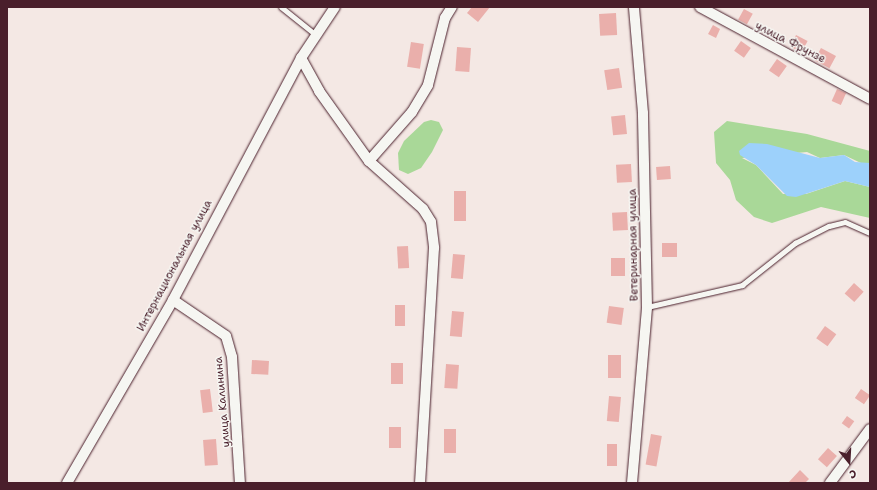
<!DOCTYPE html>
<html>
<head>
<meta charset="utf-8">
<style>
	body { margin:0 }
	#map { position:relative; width:877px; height:490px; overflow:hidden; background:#f4e8e4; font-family:"Shantell Sans",sans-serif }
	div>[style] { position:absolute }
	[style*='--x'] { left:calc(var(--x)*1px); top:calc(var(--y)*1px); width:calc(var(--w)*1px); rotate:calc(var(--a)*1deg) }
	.green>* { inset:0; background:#a9d898 }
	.water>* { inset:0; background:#9dd1fb }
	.building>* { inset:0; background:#eaafab; transform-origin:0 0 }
	.roads { filter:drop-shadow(0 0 1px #4a1f2b) drop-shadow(0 0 1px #4a1f2b) }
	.service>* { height:5px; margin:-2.5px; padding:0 2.5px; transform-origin:2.5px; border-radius:2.5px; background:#f6f6f2 }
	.minor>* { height:10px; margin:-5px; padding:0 5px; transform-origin:5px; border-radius:5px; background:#f6f6f2 }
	span { translate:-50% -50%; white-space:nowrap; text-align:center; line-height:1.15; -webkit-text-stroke:3px #f6f6f2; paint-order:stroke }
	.street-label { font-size:11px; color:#4a1f2b }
	.frame { position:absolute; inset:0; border:8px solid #4a1f2b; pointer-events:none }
	.north { position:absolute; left:829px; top:442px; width:40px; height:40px; -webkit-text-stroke:3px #f6f6f2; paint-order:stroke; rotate:162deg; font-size:11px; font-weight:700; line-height:16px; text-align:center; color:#4a1f2b }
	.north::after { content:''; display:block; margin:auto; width:14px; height:18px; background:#4a1f2b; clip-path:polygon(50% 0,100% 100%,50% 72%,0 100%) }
</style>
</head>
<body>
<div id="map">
	<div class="green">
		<i style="clip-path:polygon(431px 120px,439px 122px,443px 130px,432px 152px,421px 168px,408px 174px,399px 170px,398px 153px,404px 141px,424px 122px)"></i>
		<i style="clip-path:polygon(727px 121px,807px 134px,870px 151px,870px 163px,863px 164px,844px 155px,820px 158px,807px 152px,742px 158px,756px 165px,783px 194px,806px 194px,845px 181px,870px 187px,870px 218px,821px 207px,772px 223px,754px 217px,736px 200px,730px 180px,716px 163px,714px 132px)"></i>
	</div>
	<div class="water">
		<i style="clip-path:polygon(749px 143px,767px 144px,820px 158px,844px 155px,855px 162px,870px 163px,870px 187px,845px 181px,796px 197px,787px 196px,756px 165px,740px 155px,739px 151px)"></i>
	</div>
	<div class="building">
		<i style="clip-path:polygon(472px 7px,490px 7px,478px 22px,467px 13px)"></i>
		<i style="left:744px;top:9px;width:10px;height:12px;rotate:29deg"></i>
		<i style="left:616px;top:13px;width:22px;height:17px;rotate:87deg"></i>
		<i style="clip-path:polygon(713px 25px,720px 29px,716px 38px,708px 34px)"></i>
		<i style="left:796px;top:35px;width:13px;height:13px;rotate:27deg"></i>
		<i style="left:741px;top:41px;width:12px;height:12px;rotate:35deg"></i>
		<i style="left:411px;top:42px;width:13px;height:25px;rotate:9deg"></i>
		<i style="left:457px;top:47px;width:14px;height:24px;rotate:4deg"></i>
		<i style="left:821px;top:48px;width:17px;height:14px;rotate:28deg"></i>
		<i style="left:777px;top:59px;width:12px;height:14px;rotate:35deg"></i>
		<i style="left:619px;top:68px;width:20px;height:15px;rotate:81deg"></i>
		<i style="left:837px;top:89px;width:10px;height:13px;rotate:24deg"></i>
		<i style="left:625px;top:115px;width:19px;height:14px;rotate:84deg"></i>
		<i style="left:631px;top:164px;width:18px;height:15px;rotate:87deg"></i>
		<i style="left:670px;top:166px;width:13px;height:14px;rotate:86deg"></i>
		<i style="left:454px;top:191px;width:12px;height:30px"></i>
		<i style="left:627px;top:212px;width:18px;height:15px;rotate:87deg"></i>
		<i style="left:662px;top:243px;width:15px;height:14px"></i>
		<i style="left:408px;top:246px;width:22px;height:11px;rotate:87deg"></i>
		<i style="left:453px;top:254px;width:12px;height:24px;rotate:5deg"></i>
		<i style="left:611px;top:258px;width:14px;height:18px"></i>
		<i style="left:854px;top:283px;width:13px;height:14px;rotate:42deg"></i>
		<i style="left:395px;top:305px;width:10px;height:21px"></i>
		<i style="left:609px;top:306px;width:15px;height:17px;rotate:8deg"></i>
		<i style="left:452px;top:311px;width:12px;height:25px;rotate:5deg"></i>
		<i style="left:825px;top:326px;width:14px;height:15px;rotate:36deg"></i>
		<i style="left:608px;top:355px;width:13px;height:23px"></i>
		<i style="left:252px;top:360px;width:17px;height:14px;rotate:3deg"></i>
		<i style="left:391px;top:363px;width:12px;height:21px"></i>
		<i style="left:446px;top:364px;width:13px;height:24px;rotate:4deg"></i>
		<i style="left:210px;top:389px;width:23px;height:10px;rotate:83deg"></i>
		<i style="left:861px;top:389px;width:11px;height:11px;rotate:34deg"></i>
		<i style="left:609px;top:396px;width:12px;height:25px;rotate:5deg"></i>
		<i style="left:847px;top:416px;width:9px;height:9px;rotate:36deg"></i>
		<i style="left:389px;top:427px;width:12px;height:21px"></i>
		<i style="left:444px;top:429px;width:12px;height:24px"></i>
		<i style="left:651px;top:434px;width:11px;height:31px;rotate:10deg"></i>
		<i style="left:216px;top:439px;width:26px;height:13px;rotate:86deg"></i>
		<i style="left:617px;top:444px;width:22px;height:10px;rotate:90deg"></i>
		<i style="left:828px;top:448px;width:12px;height:15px;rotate:42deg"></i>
		<i style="clip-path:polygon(800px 470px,809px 479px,805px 483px,788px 483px)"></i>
	</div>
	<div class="roads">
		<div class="service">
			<i style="--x:281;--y:7;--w:45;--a:38.7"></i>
			<i style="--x:647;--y:307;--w:98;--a:-13"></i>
			<i style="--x:742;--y:285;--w:68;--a:-38.4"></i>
			<i style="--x:795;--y:243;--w:38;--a:-27"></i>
			<i style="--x:829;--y:226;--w:16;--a:-14"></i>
			<i style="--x:845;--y:222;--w:27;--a:24"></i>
		</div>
		<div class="minor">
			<i style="--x:700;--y:7;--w:193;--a:28.4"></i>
			<i style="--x:301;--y:58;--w:38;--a:61"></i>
			<i style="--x:319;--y:91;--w:86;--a:54.5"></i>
			<i style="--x:369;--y:161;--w:72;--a:41.6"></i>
			<i style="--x:423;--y:209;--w:15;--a:58"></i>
			<i style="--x:431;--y:222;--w:26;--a:83"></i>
			<i style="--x:434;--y:248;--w:235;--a:93.4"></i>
			<i style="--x:369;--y:161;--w:65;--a:-48.7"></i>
			<i style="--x:412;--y:112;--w:31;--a:-59"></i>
			<i style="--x:428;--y:85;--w:69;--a:-75.8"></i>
			<i style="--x:445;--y:18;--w:13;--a:-58"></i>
			<i style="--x:173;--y:300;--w:64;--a:34.2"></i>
			<i style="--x:226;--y:336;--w:22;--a:74"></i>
			<i style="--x:232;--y:357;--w:126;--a:86.4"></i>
			<i style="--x:67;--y:483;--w:211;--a:-59.9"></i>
			<i style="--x:173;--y:300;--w:274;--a:-62.1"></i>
			<i style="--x:301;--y:58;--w:61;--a:-56.3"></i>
			<i style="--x:632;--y:483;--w:177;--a:-85.1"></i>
			<i style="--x:647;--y:307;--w:194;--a:-91.2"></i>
			<i style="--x:643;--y:113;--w:106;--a:-94.9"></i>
			<i style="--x:830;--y:483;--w:67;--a:-53.5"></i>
		</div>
	</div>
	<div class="street-label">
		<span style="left:790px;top:43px;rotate:27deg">улица Фрунзе</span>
		<span style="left:634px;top:245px;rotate:-91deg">Ветеринарная улица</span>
		<span style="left:175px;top:266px;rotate:-62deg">Интернациональная улица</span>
		<span style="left:223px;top:402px;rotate:-95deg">улица Калинина</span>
	</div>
	<div class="frame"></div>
	<div class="north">С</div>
</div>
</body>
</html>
